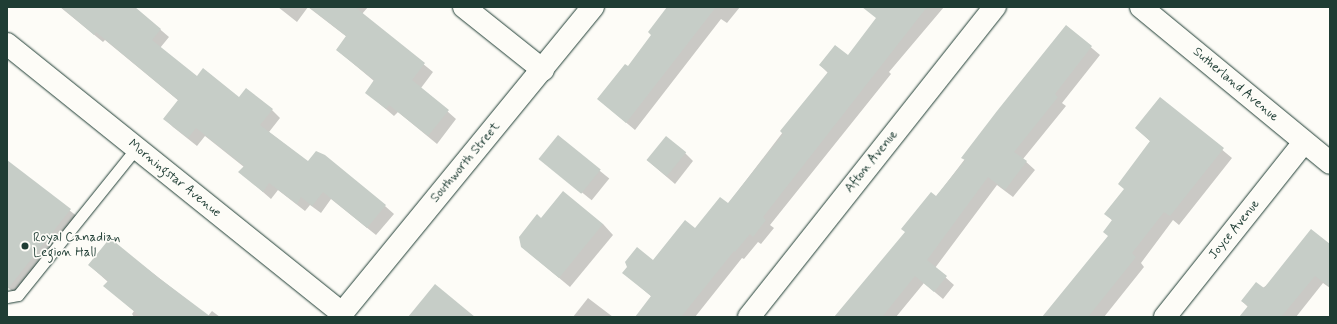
<!DOCTYPE html>
<html>
<head>
<meta charset="utf-8">
<style>
	body { margin:0 }
	#map { position:relative; width:1337px; height:324px; overflow:hidden; background:#fdfcf7; font-family:Mynerve,sans-serif }
	div>[style] { position:absolute }
	[style*='--x'] { left:calc(var(--x)*1px); top:calc(var(--y)*1px); width:calc(var(--w)*1px); rotate:calc(var(--a)*1deg) }
	.shadow>* { inset:0; background:#0003; transform-origin:0 0 }
	.building>* { inset:0; background:#c6cdc7; transform-origin:0 0 }
	.roads { filter:drop-shadow(0 0 1px #1f3d34) drop-shadow(0 0 1px #1f3d34) }
	.lane>* { height:11px; margin:-5.5px; padding:0 5.5px; transform-origin:5.5px; border-radius:5.5px; background:#fdfcf7 }
	.street>* { height:22px; margin:-11px; padding:0 11px; transform-origin:11px; border-radius:11px; background:#fdfcf7 }
	.secondary>* { height:22px; margin:-11px; padding:0 11px; transform-origin:11px; border-radius:11px; background:#fdfcf7 }
	.dots>* { width:11px; height:11px; translate:-50% -50%; box-sizing:border-box; border:2px solid #fdfcf7; border-radius:50% }
	span { translate:-50% -50%; white-space:nowrap; text-align:center; line-height:1.15; -webkit-text-stroke:3.5px #fdfcf7; paint-order:stroke }
	.street-label { font-size:13px; color:#1f3d34 }
	.poi-label { font-size:13px; color:#1f3d34 }
	.left { translate:0 -50%; text-align:left }
	.frame { position:absolute; inset:0; border:8px solid #1f3d34; pointer-events:none }
</style>
</head>
<body>
<div id="map">
	<div class="shadow">
		<i style="clip-path:polygon(60px 7px,134px 7px,169px 37px,160px 48px,197px 78px,239px 98px,272px 110px,280px 118px,269px 132px,308px 162px,385px 206px,394px 214px,376px 235px,331px 199px,321px 213px,310px 205px,305px 211px,278px 190px,271px 199px,240px 172px,244px 167px,205px 136px,197px 146px,173px 127px,165px 119px,179px 101px,105px 40px,103px 42px)"></i>
		<i style="clip-path:polygon(278px 7px,368px 7px,362px 14px,433px 72px,421px 88px,456px 119px,437px 144px,398px 112px,394px 116px,367px 93px,374px 81px,337px 50px,347px 37px,308px 7px,297px 22px)"></i>
		<i style="clip-path:polygon(668px 7px,740px 7px,727px 23px,721px 19px,635px 130px,598px 99px,628px 67px,652px 35px)"></i>
		<i style="clip-path:polygon(880px 7px,944px 7px,889px 72px,891px 74px,770px 225px,774px 228px,761px 244px,758px 242px,744px 259px,742px 258px,695px 317px,636px 317px,652px 297px,624px 273px,654px 261px,728px 204px,828px 73px,820px 65px,848px 56px,877px 19px)"></i>
		<i style="clip-path:polygon(1066px 26px,1100px 55px,1062px 103px,1066px 106px,1023px 159px,1035px 170px,1013px 197px,997px 185px,935px 268px,954px 285px,943px 299px,924px 283px,896px 317px,837px 317px,936px 197px)"></i>
		<i style="clip-path:polygon(1160px 98px,1232px 158px,1179px 225px,1173px 220px,1141px 263px,1144px 267px,1104px 317px,1043px 317px,1109px 237px,1113px 221px,1106px 214px,1125px 189px,1151px 142px,1136px 128px)"></i>
		<i style="left:558px;top:137px;width:66px;height:28px;rotate:39deg"></i>
		<i style="clip-path:polygon(685px 153px,693px 161px,675px 184px,647px 160px)"></i>
		<i style="clip-path:polygon(7px 161px,83px 221px,23px 299px,7px 287px)"></i>
		<i style="clip-path:polygon(542px 219px,603px 224px,613px 235px,570px 287px,522px 247px)"></i>
		<i style="clip-path:polygon(110px 240px,208px 316px,212px 311px,220px 317px,134px 317px,132px 314px,134px 311px,105px 286px,108px 282px,89px 265px)"></i>
		<i style="clip-path:polygon(1330px 245px,1330px 288px,1323px 283px,1296px 317px,1241px 317px,1248px 307px,1242px 301px)"></i>
		<i style="clip-path:polygon(588px 298px,613px 317px,573px 317px)"></i>
	</div>
	<div class="building">
		<i style="clip-path:polygon(61px 7px,135px 7px,161px 29px,152px 40px,197px 76px,203px 68px,239px 97px,246px 88px,273px 109px,260px 125px,308px 161px,316px 151px,325px 155px,386px 205px,367px 228px,323px 192px,312px 206px,301px 197px,297px 204px,269px 183px,263px 192px,238px 172px,244px 166px,196px 128px,188px 138px,163px 119px,178px 100px,96px 32px,94px 35px)"></i>
		<i style="clip-path:polygon(309px 7px,355px 7px,425px 63px,412px 80px,449px 110px,428px 136px,389px 105px,386px 109px,365px 93px,374px 80px,336px 50px,346px 36px)"></i>
		<i style="clip-path:polygon(667px 7px,716px 7px,626px 123px,597px 99px,625px 64px,628px 66px,651px 35px,648px 32px)"></i>
		<i style="clip-path:polygon(862px 7px,927px 7px,763px 217px,766px 220px,753px 237px,750px 234px,735px 252px,734px 251px,681px 317px,635px 317px,651px 296px,622px 273px,627px 267px,625px 262px,637px 247px,653px 260px,685px 220px,695px 228px,720px 197px,728px 203px,783px 134px,780px 131px,828px 72px,819px 65px,835px 45px,848px 55px,876px 18px)"></i>
		<i style="clip-path:polygon(1066px 25px,1092px 46px,1055px 94px,1058px 97px,1014px 152px,1027px 161px,1005px 190px,988px 177px,927px 260px,947px 276px,934px 292px,915px 276px,882px 317px,834px 317px,905px 232px,901px 229px,931px 192px,936px 196px,965px 160px,961px 158px,997px 111px)"></i>
		<i style="clip-path:polygon(1160px 97px,1224px 148px,1170px 216px,1164px 212px,1132px 253px,1136px 257px,1088px 317px,1042px 317px,1108px 236px,1103px 232px,1112px 220px,1104px 214px,1124px 189px,1118px 184px,1150px 141px,1135px 128px)"></i>
		<i style="left:558px;top:135px;width:55px;height:31px;rotate:39deg"></i>
		<i style="left:666px;top:136px;width:26px;height:31px;rotate:39deg"></i>
		<i style="clip-path:polygon(7px 160px,71px 209px,7px 290px)"></i>
		<i style="clip-path:polygon(563px 191px,603px 224px,559px 278px,521px 247px,519px 237px,537px 214px,541px 218px)"></i>
		<i style="clip-path:polygon(1311px 229px,1330px 244px,1330px 287px,1315px 276px,1281px 317px,1239px 317px,1248px 306px,1241px 301px,1256px 282px,1264px 288px)"></i>
		<i style="clip-path:polygon(110px 238px,159px 278px,211px 317px,141px 317px,103px 286px,108px 281px,88px 265px)"></i>
		<i style="clip-path:polygon(435px 284px,475px 317px,408px 317px)"></i>
	</div>
	<div class="roads">
		<div class="lane">
			<i style="--x:7;--y:297;--w:11;--a:-10"></i>
			<i style="--x:18;--y:295;--w:189;--a:-51.2"></i>
		</div>
		<div class="street">
			<i style="--x:464;--y:7;--w:101;--a:38.6"></i>
			<i style="--x:1141;--y:7;--w:245;--a:39.5"></i>
			<i style="--x:7;--y:44;--w:430;--a:38.8"></i>
			<i style="--x:749;--y:317;--w:396;--a:-51.6"></i>
			<i style="--x:1165;--y:317;--w:223;--a:-51.5"></i>
		</div>
		<div class="secondary">
			<i style="--x:339;--y:317;--w:401;--a:-50.7"></i>
		</div>
	</div>
	<div class="dots">
		<i style="left:25px;top:246px;background:#1f3d34"></i>
	</div>
	<div class="street-label">
		<span style="left:1235px;top:85px;rotate:40deg">Sutherland Avenue</span>
		<span style="left:872px;top:162px;rotate:-51deg">Afton Avenue</span>
		<span style="left:466px;top:163px;rotate:-50deg">Southworth Street</span>
		<span style="left:174px;top:179px;rotate:39deg">Morningstar Avenue</span>
		<span style="left:1235px;top:230px;rotate:-51deg">Joyce Avenue</span>
	</div>
	<div class="poi-label">
		<span class="left" style="left:33px;top:246px">Royal Canadian<br>Legion Hall</span>
	</div>
	<div class="frame"></div>
</div>
</body>
</html>
